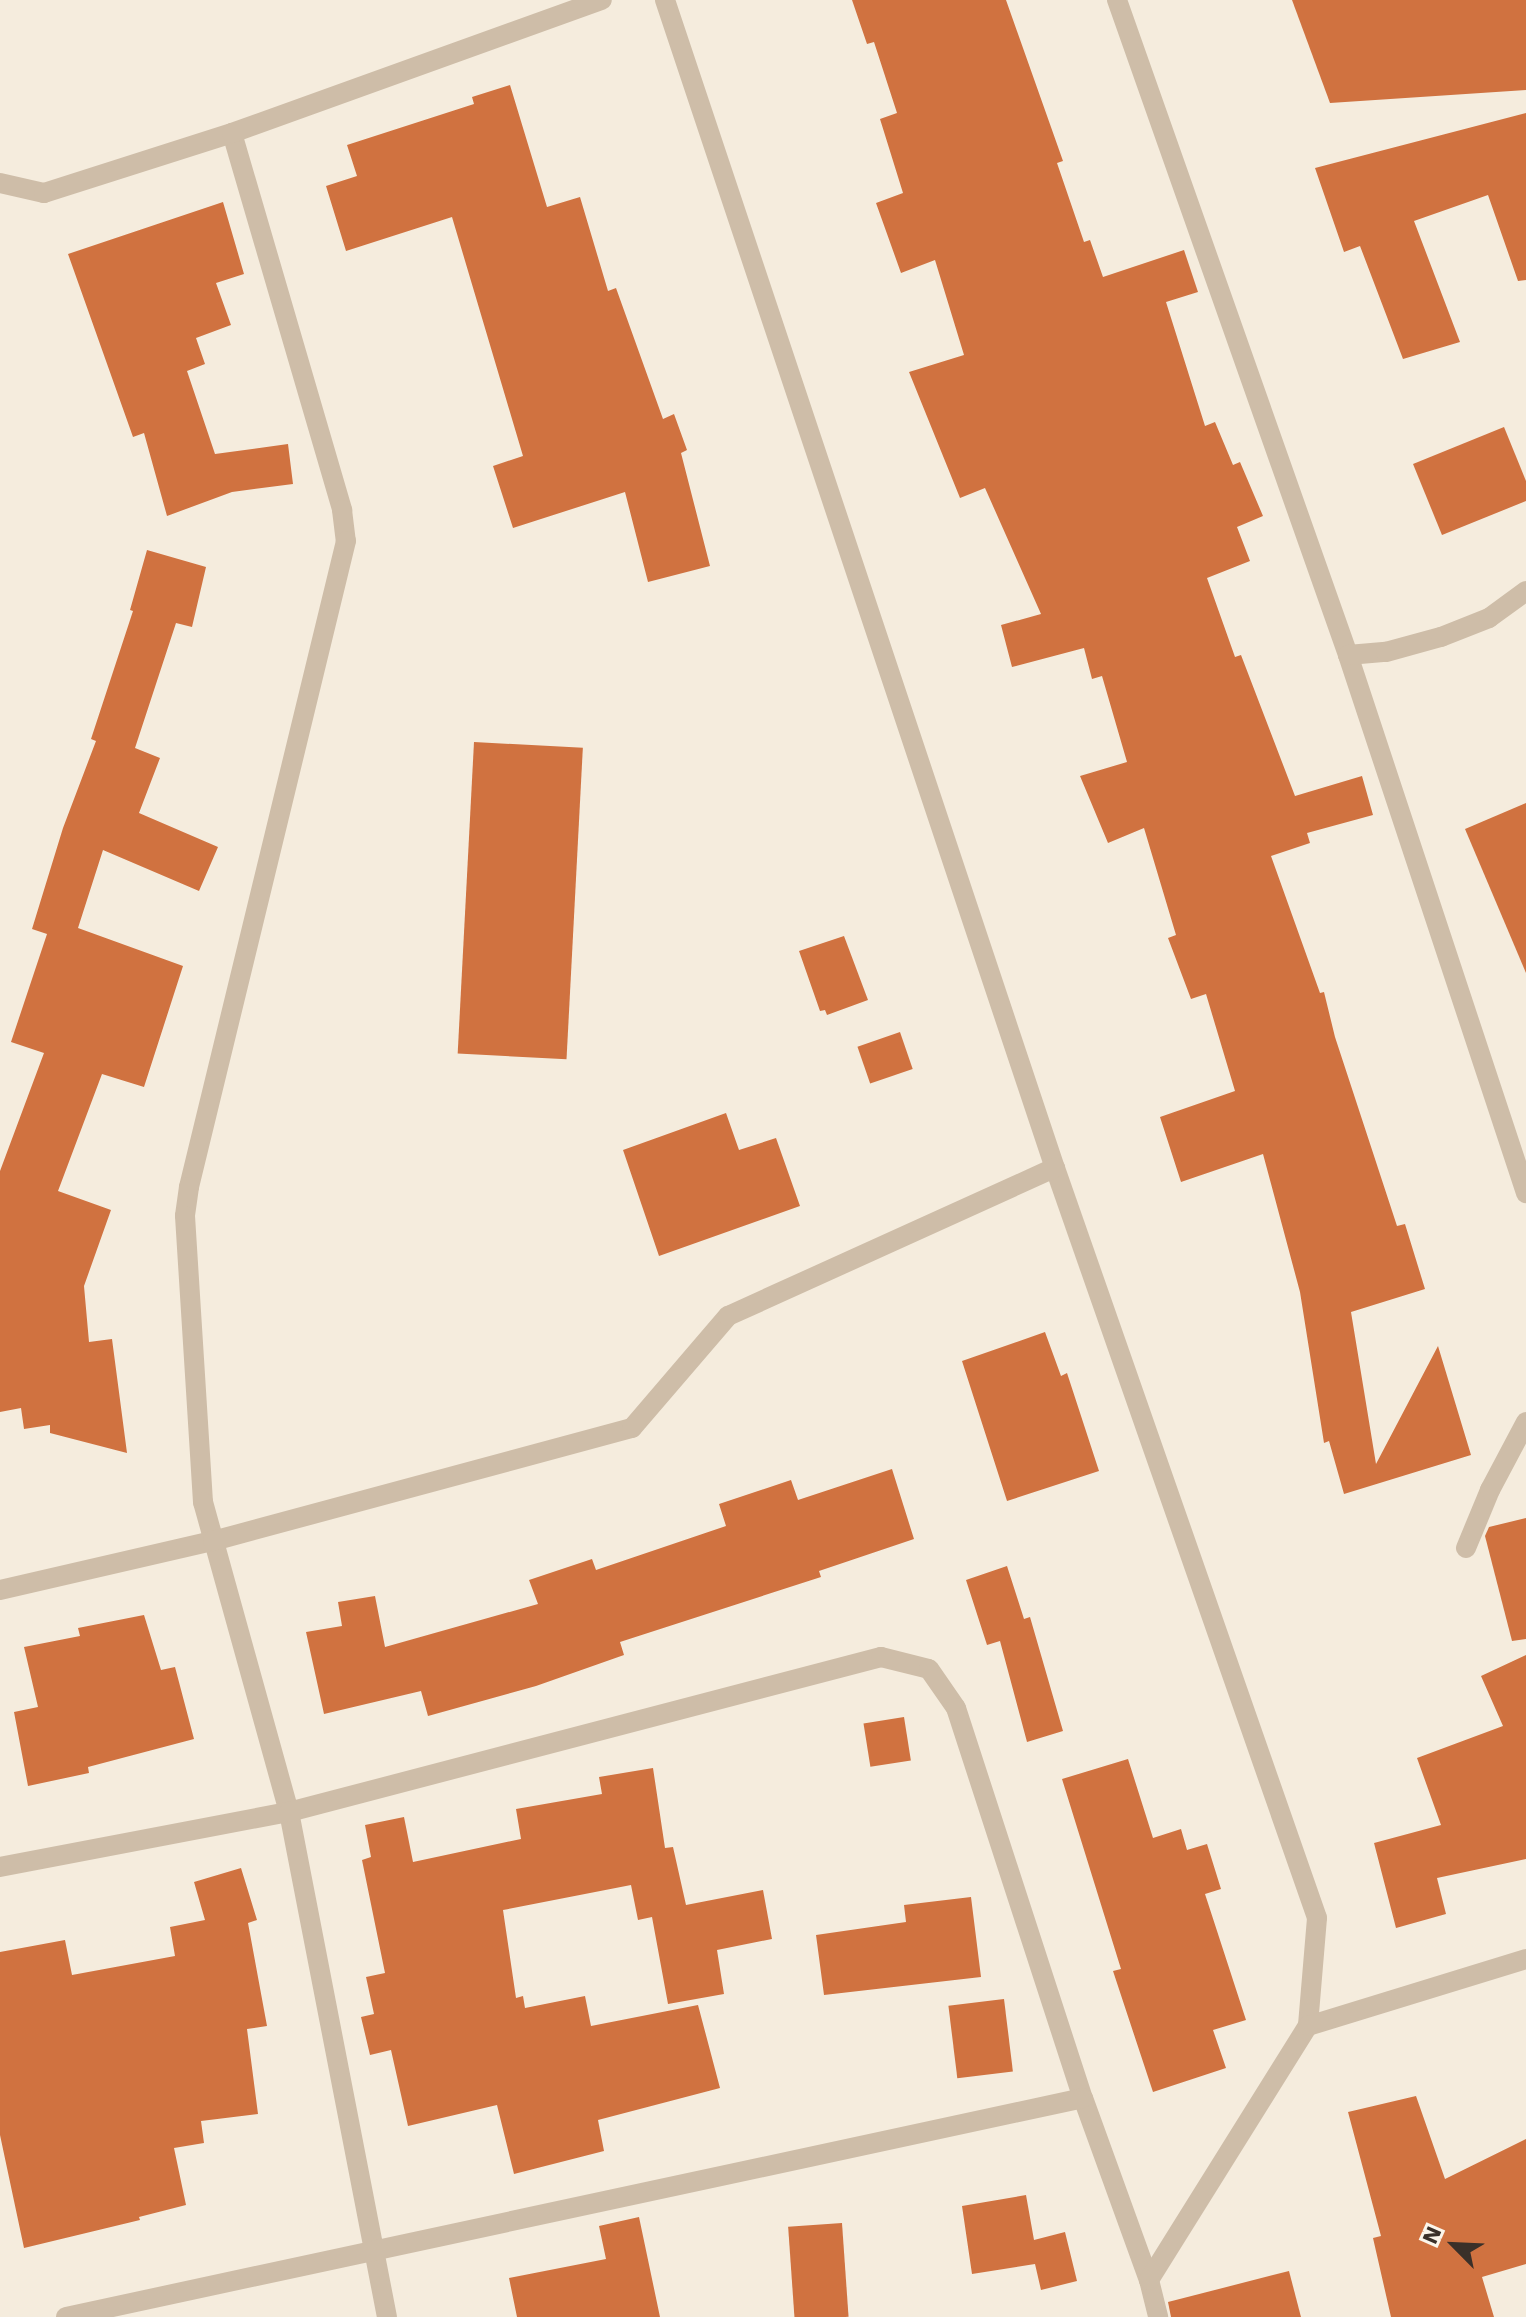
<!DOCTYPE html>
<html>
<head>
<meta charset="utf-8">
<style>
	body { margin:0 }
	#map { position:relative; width:1526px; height:2317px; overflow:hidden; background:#f5ecdd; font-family:"Work Sans",sans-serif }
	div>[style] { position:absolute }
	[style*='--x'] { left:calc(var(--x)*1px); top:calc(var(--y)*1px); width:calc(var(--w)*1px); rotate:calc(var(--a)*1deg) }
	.building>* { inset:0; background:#d07240; transform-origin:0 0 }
	.minor>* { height:20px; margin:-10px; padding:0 10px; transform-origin:10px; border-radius:10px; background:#cebda8 }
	span { translate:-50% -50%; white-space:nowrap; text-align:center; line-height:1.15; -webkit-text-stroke:6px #fbf5ea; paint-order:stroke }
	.north { position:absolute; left:1414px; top:2205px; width:80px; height:80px; -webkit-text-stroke:6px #fbf5ea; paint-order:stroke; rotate:294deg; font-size:22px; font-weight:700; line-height:32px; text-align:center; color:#3a3029 }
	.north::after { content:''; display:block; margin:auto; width:28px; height:36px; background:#3a3029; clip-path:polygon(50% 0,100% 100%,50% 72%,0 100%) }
</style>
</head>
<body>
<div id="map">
	<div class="building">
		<i style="clip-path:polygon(852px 0,1006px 0,1063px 161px,1057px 163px,1084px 242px,1090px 240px,1103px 277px,1184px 250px,1198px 292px,1166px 302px,1205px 426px,1215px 422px,1233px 465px,1240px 462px,1263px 516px,1237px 527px,1250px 561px,1207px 578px,1235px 657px,1241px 655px,1295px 796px,1362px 776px,1373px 815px,1307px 833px,1310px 843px,1271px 856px,1320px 993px,1324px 992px,1335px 1037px,1397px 1226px,1405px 1224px,1425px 1289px,1351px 1312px,1376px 1464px,1438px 1346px,1471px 1455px,1344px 1494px,1329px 1441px,1324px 1443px,1300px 1292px,1263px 1154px,1181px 1182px,1160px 1117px,1235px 1091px,1206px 994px,1191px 999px,1168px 938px,1176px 935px,1144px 828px,1108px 843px,1080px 776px,1127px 762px,1102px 676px,1092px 679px,1084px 648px,1012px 667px,1001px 625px,1041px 614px,985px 488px,960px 498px,909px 372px,964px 355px,935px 260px,901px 273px,876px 203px,903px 193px,880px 119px,897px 113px,874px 42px,867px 44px)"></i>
		<i style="clip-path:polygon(1292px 0,1526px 0,1526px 90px,1330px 103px)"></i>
		<i style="clip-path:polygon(510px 85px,547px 207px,580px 197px,608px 291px,616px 288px,663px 419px,674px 414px,687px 450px,681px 453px,710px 566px,648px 582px,625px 492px,513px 528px,493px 466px,523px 456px,452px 217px,346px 251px,326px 186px,357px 176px,347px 145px,474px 104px,472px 97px)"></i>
		<i style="clip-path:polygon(1526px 113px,1526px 280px,1518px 281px,1488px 195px,1414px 221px,1460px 342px,1403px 359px,1360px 246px,1344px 252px,1315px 168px)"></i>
		<i style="clip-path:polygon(223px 202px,244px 274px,216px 283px,231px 325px,196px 338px,205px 364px,187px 371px,215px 454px,288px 444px,293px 484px,232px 492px,167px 516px,144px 433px,133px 437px,68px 254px)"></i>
		<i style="clip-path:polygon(1504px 427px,1526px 481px,1526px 501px,1442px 535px,1413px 464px)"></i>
		<i style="clip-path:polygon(147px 550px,206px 567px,192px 627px,176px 623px,135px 748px,160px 758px,139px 813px,218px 847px,199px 891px,103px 850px,78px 928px,183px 966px,144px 1087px,102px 1074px,58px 1191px,111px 1210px,84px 1286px,89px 1342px,112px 1339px,127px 1453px,50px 1433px,50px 1425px,24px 1429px,21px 1408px,0 1412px,0 1171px,44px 1053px,11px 1042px,47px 934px,32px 929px,63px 828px,96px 741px,91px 739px,133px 611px,130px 610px)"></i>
		<i style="left:474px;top:742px;width:109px;height:312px;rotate:3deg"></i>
		<i style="clip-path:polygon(1526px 803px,1526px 973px,1465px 829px)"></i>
		<i style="clip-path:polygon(844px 936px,868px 1000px,827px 1015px,825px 1010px,820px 1011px,799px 951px)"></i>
		<i style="left:900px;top:1032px;width:39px;height:45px;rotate:71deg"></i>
		<i style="clip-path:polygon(726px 1113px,739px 1150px,776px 1138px,800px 1206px,659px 1256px,623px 1150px)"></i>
		<i style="clip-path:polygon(1045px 1332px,1061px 1376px,1067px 1373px,1099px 1471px,1007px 1501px,962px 1361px)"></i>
		<i style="clip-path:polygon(892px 1469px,914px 1539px,819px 1571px,821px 1577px,620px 1642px,624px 1655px,536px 1686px,428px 1716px,421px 1691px,324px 1714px,306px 1632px,342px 1626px,338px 1602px,375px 1596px,385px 1647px,538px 1604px,529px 1580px,592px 1559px,596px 1570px,726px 1526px,719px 1504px,791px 1480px,798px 1500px)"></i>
		<i style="clip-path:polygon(1526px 1518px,1526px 1639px,1512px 1641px,1485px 1536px,1489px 1527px)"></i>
		<i style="clip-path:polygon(1007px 1566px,1024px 1619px,1030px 1617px,1063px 1731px,1027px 1742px,1000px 1641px,987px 1645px,966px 1580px)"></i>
		<i style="clip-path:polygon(144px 1615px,161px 1670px,175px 1667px,194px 1739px,88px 1767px,89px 1773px,28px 1786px,14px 1712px,38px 1707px,24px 1647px,80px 1636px,78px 1628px)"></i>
		<i style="clip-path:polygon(1526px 1655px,1526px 1859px,1437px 1878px,1446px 1914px,1396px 1928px,1374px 1843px,1441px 1825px,1417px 1758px,1503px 1726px,1481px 1676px)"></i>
		<i style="left:904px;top:1717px;width:44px;height:41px;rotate:81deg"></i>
		<i style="clip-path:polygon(1128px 1759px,1153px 1838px,1181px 1829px,1187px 1850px,1207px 1844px,1221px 1889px,1205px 1894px,1246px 2020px,1213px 2030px,1226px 2068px,1153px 2092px,1113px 1971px,1121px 1969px,1062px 1779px)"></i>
		<i style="clip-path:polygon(653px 1768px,665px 1848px,673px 1847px,686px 1905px,763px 1890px,772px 1939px,717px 1950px,724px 1994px,668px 2004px,652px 1917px,638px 1920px,631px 1885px,503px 1910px,516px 1998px,523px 1996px,525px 2008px,585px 1996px,591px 2026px,698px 2005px,720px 2088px,598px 2120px,604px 2151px,514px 2174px,497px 2105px,408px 2126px,391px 2050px,370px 2055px,361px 2017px,374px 2014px,366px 1977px,385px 1973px,362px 1860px,371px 1857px,365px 1825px,404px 1817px,413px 1862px,521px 1839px,516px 1809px,602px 1794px,599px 1777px)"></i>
		<i style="clip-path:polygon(241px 1868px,257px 1920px,248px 1923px,267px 2026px,247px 2029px,258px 2114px,201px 2121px,204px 2143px,174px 2148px,186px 2205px,139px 2217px,140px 2220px,24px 2248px,0 2135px,0 1952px,65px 1940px,72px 1975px,175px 1956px,170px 1927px,205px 1920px,194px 1882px)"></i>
		<i style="clip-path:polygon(971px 1897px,981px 1977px,824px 1995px,816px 1935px,906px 1922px,904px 1905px)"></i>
		<i style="left:1004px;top:1999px;width:73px;height:56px;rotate:83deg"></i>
		<i style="clip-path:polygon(1416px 2096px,1445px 2179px,1526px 2139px,1526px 2264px,1482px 2277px,1494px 2317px,1391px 2317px,1373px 2238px,1381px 2236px,1348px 2112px)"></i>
		<i style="clip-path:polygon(1026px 2195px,1034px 2240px,1065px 2232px,1077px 2281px,1041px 2290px,1035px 2264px,972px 2274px,962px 2206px)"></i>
		<i style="clip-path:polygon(639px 2217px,660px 2317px,517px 2317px,509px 2278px,606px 2259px,599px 2226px)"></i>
		<i style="left:842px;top:2223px;width:94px;height:54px;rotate:86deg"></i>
		<i style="clip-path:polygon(1289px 2271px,1301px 2317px,1171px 2317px,1168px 2302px)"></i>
	</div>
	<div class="minor">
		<i style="--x:665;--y:0;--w:1231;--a:71.54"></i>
		<i style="--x:1055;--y:1168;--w:794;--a:70.74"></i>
		<i style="--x:1317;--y:1918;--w:108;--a:94.8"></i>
		<i style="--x:1117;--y:0;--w:695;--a:70.57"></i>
		<i style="--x:1348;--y:655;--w:567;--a:71.69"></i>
		<i style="--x:232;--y:133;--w:393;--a:73.7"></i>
		<i style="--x:342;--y:510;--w:31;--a:83"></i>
		<i style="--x:346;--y:541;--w:665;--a:103.66"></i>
		<i style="--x:189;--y:1187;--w:29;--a:98"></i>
		<i style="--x:185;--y:1216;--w:287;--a:86.4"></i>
		<i style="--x:203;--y:1502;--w:322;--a:74.5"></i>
		<i style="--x:289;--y:1812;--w:514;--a:79.02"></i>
		<i style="--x:0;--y:183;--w:45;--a:12.8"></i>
		<i style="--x:44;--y:193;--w:197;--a:-17.7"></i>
		<i style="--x:232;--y:133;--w:393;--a:-19.8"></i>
		<i style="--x:1348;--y:655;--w:38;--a:-5"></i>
		<i style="--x:1386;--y:652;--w:57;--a:-15.3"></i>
		<i style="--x:1441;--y:637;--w:52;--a:-21.6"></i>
		<i style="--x:1489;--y:618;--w:46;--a:-36.1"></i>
		<i style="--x:1466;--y:1548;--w:63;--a:-67.5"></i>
		<i style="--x:1490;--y:1490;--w:77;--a:-62.1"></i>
		<i style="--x:0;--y:1590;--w:219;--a:-13"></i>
		<i style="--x:213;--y:1541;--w:434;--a:-15.1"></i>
		<i style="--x:632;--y:1428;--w:148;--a:-49.4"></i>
		<i style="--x:728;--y:1316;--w:359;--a:-24.4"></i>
		<i style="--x:0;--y:1867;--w:294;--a:-10.8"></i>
		<i style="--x:289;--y:1812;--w:612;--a:-14.67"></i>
		<i style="--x:881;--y:1657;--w:49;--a:14"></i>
		<i style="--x:929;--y:1669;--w:47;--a:55.3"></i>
		<i style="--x:956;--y:1708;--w:410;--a:72"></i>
		<i style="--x:1083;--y:2098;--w:194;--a:70.1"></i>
		<i style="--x:1149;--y:2280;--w:38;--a:76"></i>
		<i style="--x:1149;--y:2280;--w:300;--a:-58"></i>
		<i style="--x:1308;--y:2026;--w:228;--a:-17.1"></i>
		<i style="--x:66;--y:2317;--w:1040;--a:-12.15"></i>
	</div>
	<div class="north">N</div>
</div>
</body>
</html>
